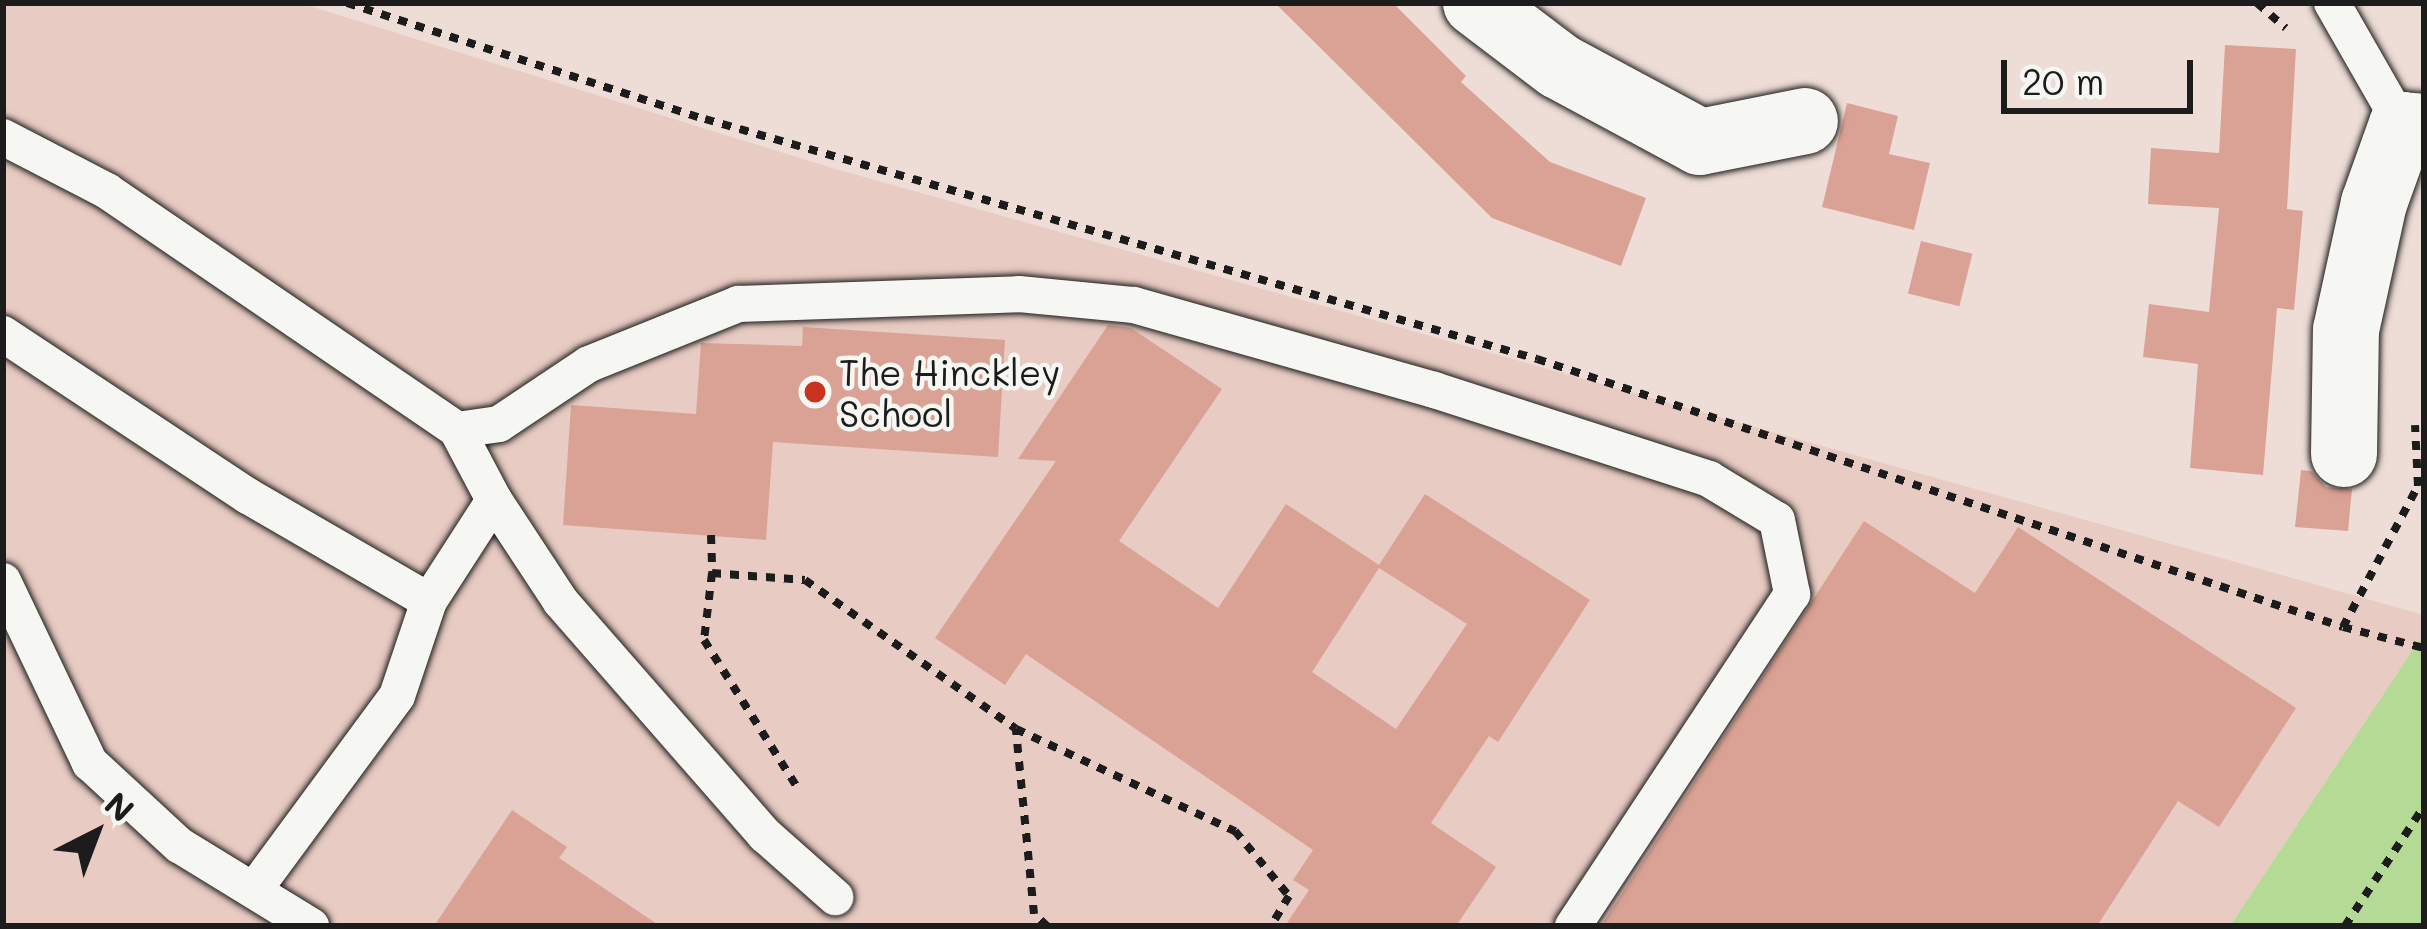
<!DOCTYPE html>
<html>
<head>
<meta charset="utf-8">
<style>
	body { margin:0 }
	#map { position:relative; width:2427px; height:929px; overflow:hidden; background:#eeddd6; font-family:Mali,sans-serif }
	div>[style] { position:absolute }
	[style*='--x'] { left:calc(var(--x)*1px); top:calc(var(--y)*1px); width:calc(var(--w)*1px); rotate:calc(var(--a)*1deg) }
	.built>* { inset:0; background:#e8cbc2 }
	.green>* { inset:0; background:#b5da95 }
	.building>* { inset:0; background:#daa294; transform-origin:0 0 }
	.path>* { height:8px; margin-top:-4px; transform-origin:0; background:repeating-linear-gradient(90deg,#1c1c1c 0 9px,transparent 0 18px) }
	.roads { filter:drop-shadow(0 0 3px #1c1c1c) drop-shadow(0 0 3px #1c1c1c) }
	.lane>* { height:36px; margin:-18px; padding:0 18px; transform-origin:18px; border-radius:18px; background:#f6f6f2 }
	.street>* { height:66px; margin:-33px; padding:0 33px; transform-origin:33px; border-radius:33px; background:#f6f6f2 }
	.dots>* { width:33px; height:33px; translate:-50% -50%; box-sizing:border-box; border:6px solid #f6f6f2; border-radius:50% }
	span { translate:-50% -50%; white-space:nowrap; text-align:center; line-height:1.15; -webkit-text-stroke:9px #f6f6f2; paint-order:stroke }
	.poi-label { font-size:36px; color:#1c1c1c }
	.left { translate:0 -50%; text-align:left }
	.frame { position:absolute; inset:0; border:6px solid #1c1c1c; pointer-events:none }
	.north { position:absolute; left:36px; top:773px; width:120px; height:120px; -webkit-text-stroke:9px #f6f6f2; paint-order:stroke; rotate:42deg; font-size:33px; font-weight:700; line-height:48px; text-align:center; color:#1c1c1c }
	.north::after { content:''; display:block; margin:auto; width:42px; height:54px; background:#1c1c1c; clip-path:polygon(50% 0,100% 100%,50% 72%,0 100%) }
	.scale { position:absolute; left:2001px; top:60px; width:192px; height:54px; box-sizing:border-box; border:6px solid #1c1c1c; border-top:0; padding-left:15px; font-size:36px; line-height:42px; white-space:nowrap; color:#1c1c1c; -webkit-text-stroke:9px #f6f6f2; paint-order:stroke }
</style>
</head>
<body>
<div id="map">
	<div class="built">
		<i style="clip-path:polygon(3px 3px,300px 3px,832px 168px,2424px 615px,2424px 633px,2230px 926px,3px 926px)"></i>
	</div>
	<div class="green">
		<i style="clip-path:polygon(2424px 633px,2424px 926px,2230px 926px)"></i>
	</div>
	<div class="building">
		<i style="clip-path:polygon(1275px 3px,1393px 3px,1466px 76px,1461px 82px,1550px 162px,1646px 198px,1621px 266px,1492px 218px)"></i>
		<i style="clip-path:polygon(2225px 45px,2296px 49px,2287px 209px,2303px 211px,2294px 310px,2277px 308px,2263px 475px,2190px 468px,2198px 364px,2143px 357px,2149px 304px,2209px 312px,2219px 208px,2148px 204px,2151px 148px,2219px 153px)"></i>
		<i style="clip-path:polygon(1847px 103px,1898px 116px,1889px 154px,1930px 163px,1914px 230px,1822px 207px)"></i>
		<i style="left:1921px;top:241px;width:53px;height:54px;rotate:14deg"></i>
		<i style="clip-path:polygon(evenodd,1108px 325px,1131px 328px,1222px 389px,1119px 541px,1218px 608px,1286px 504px,1379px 565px,1425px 494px,1590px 600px,1498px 742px,1489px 736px,1431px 823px,1496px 867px,1456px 926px,1285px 926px,1309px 890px,1293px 880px,1313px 850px,1026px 654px,1005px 685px,935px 638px,1056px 461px,1018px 459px,1108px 325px,1379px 568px,1467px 624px,1396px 729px,1312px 672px,1379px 568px)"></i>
		<i style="clip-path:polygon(803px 327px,1005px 340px,998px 457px,773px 442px,766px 540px,563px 525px,571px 405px,696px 414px,701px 343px,802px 346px)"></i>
		<i style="clip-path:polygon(2301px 470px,2311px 471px,2326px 487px,2352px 489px,2348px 531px,2295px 527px)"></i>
		<i style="clip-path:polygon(1864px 521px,1975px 593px,2018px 527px,2296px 708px,2219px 827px,2178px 801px,2097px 926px,1601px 926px)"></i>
		<i style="clip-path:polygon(512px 810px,567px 847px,559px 858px,660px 926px,434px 926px)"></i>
	</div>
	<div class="path">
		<i style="--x:347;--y:3;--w:376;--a:18"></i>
		<i style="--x:705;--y:119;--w:866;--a:16.09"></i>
		<i style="--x:1537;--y:359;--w:849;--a:18.39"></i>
		<i style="--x:2343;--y:627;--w:84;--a:14.5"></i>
		<i style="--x:2257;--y:3;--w:38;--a:41"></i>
		<i style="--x:711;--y:535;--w:38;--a:88"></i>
		<i style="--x:712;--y:573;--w:93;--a:4.3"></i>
		<i style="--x:805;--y:580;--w:258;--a:35.2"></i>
		<i style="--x:712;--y:573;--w:67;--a:96.8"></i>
		<i style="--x:704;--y:640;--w:178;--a:57.7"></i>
		<i style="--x:2343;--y:627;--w:160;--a:-62"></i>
		<i style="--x:2418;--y:486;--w:61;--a:-92.8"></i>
		<i style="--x:1047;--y:926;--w:18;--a:-137"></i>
		<i style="--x:1034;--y:914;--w:186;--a:-95.6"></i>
		<i style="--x:1016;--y:729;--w:242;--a:25"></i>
		<i style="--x:1235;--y:831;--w:85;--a:50.3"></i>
		<i style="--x:1289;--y:896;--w:35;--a:121"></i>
		<i style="--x:2345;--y:926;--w:144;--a:-56.6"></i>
	</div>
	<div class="roads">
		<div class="lane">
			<i style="--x:2332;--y:3;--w:141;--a:60.2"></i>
			<i style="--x:3;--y:137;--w:117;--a:27.4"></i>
			<i style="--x:107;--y:191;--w:424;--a:34.3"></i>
			<i style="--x:457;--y:430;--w:79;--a:62.1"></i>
			<i style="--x:494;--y:500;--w:122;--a:56.7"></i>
			<i style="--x:561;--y:602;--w:310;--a:48.8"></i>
			<i style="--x:765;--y:835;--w:94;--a:41.5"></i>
			<i style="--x:3;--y:334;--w:294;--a:33.5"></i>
			<i style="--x:248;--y:496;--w:209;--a:30.1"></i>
			<i style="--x:457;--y:430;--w:42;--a:-8.1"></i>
			<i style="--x:499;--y:424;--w:108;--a:-33.7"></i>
			<i style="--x:589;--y:364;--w:161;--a:-21.9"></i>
			<i style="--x:738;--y:304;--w:281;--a:-2"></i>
			<i style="--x:1019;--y:294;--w:116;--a:5.5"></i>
			<i style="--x:1134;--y:305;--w:312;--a:15.8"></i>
			<i style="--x:1434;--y:390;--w:289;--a:17.9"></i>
			<i style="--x:1709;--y:479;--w:79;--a:31.1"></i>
			<i style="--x:1777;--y:520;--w:76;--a:78.5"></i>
			<i style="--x:1792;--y:594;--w:398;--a:123.4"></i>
			<i style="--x:3;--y:581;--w:202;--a:64.5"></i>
			<i style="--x:90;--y:763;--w:121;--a:42.7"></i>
			<i style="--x:179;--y:845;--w:155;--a:31.5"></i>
			<i style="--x:254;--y:890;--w:241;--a:-53.6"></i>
			<i style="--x:397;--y:696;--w:100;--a:-71.4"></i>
			<i style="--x:429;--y:601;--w:120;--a:-57.2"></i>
		</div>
		<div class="street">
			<i style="--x:1476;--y:3;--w:104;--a:37.2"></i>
			<i style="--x:1559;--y:66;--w:160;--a:28.3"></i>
			<i style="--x:1700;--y:142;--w:107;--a:-11.3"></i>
			<i style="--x:2344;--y:454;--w:124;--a:-89.1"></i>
			<i style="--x:2346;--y:330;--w:130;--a:-77.6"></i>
			<i style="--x:2374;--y:203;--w:83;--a:-70.3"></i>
			<i style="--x:2402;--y:125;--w:22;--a:5"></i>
		</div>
	</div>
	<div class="dots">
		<i style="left:815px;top:392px;background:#c8321e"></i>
	</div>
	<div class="poi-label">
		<span class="left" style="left:839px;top:392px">The Hinckley<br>School</span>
	</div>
	<div class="frame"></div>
	<div class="north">N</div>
	<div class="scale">20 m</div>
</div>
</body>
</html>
